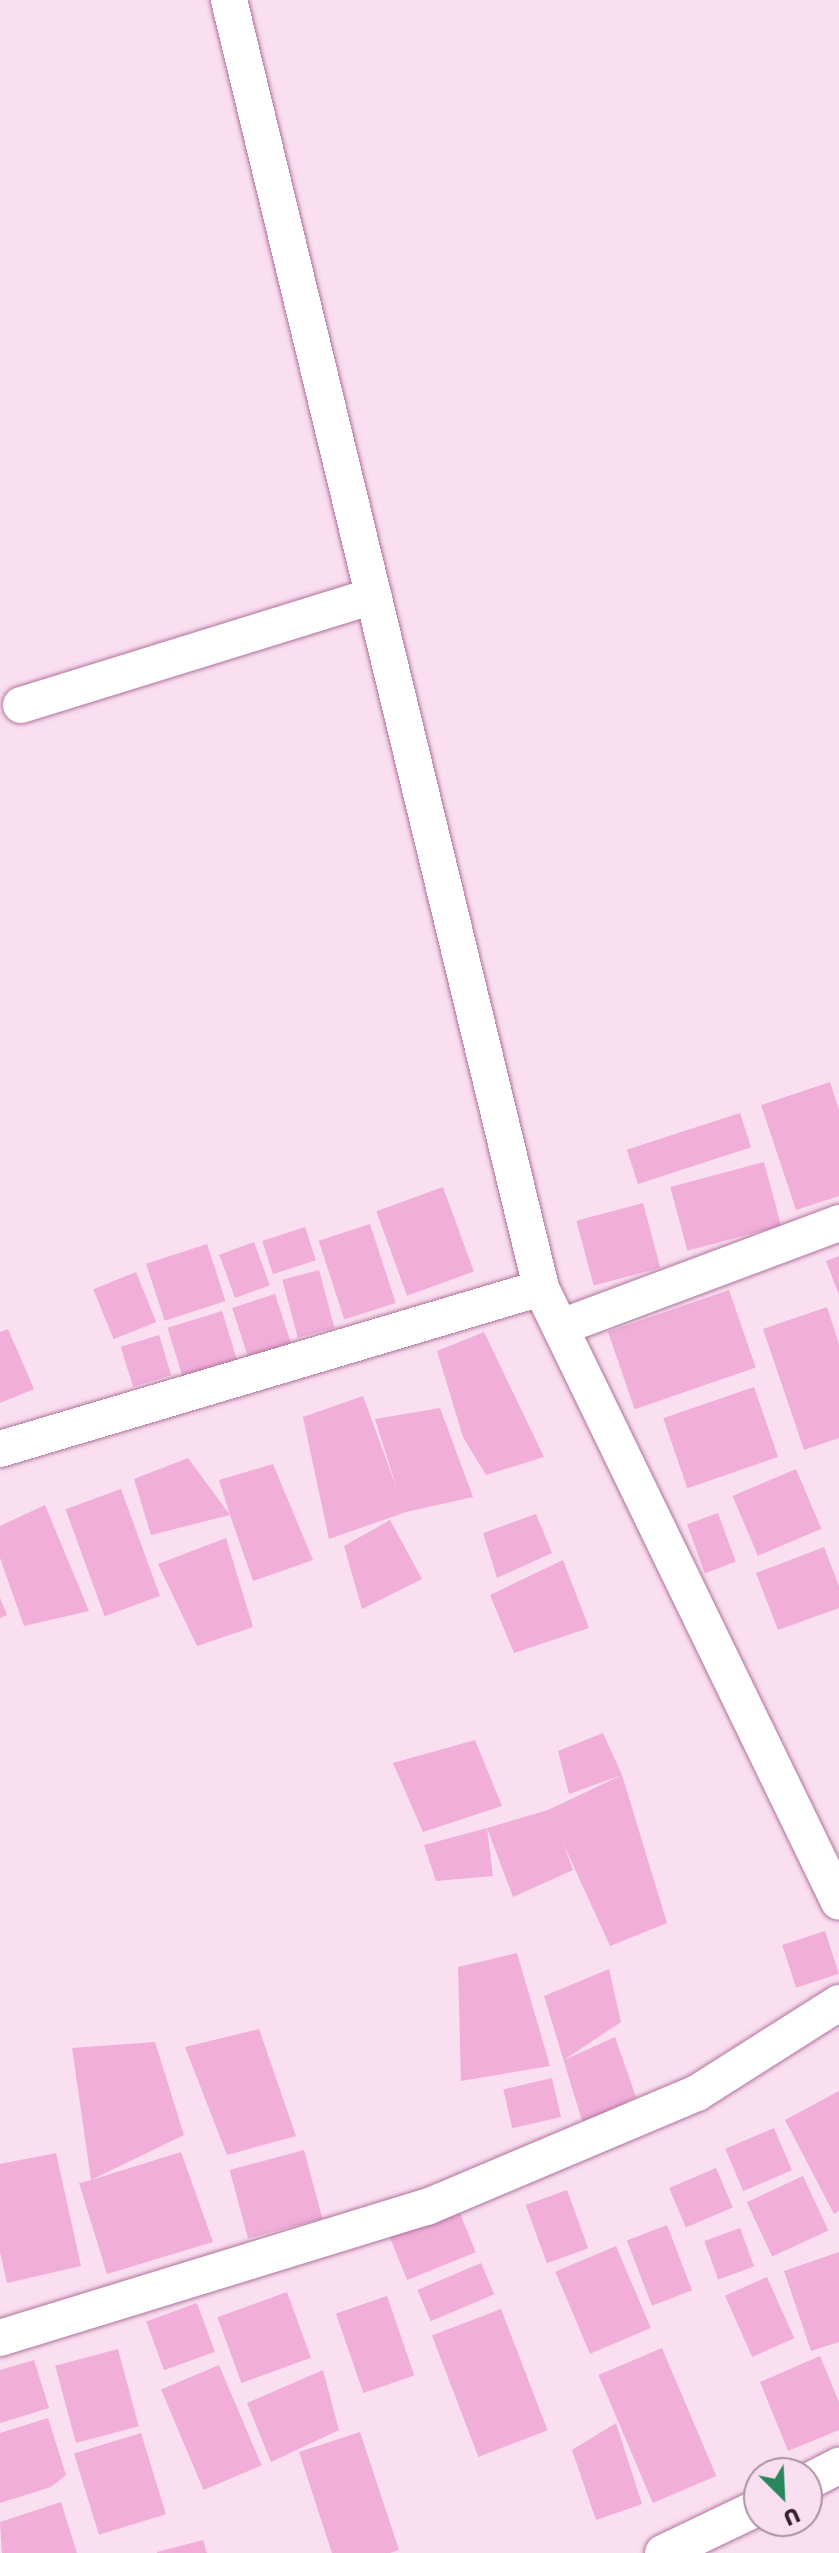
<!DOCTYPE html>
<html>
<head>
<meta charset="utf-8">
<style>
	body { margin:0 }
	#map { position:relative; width:839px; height:2553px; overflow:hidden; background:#fadff0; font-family:Jost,sans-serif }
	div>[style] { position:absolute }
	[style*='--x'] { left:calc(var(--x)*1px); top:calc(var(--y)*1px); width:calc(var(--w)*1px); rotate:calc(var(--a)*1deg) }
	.building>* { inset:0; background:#f0aed9; transform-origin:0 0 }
	.roads { filter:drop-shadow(0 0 2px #af729b) drop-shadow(0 0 2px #af729b) }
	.minor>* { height:36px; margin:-18px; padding:0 18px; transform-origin:18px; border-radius:18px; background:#fff }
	span { translate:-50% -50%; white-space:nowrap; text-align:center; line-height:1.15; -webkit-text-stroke:6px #fadff0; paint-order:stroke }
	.north { position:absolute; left:743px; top:2457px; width:80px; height:80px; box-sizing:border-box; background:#fadff0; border:2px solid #ab91a2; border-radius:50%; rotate:156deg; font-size:22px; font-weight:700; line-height:32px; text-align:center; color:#351d2d }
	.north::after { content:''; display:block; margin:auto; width:28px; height:36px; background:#2a875d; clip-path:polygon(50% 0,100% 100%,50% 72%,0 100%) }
</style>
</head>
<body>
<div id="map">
	<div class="building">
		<i style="clip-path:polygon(830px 1082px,839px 1110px,839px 1196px,796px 1210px,761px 1105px)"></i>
		<i style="left:740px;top:1113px;width:36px;height:119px;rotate:72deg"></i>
		<i style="left:764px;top:1162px;width:66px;height:97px;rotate:75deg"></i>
		<i style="left:443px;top:1187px;width:90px;height:71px;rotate:70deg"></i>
		<i style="left:643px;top:1203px;width:67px;height:69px;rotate:75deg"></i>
		<i style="left:370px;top:1224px;width:83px;height:54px;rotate:72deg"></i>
		<i style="left:305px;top:1227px;width:35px;height:45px;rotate:72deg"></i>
		<i style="left:254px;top:1242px;width:46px;height:37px;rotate:70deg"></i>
		<i style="left:207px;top:1244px;width:60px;height:64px;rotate:72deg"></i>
		<i style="clip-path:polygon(839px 1256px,839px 1295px,826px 1261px)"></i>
		<i style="left:319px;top:1270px;width:60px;height:38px;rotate:75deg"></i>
		<i style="left:136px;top:1272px;width:54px;height:46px;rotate:68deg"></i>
		<i style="left:729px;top:1290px;width:82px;height:128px;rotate:71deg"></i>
		<i style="left:275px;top:1294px;width:55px;height:45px;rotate:72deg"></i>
		<i style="clip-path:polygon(827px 1307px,839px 1344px,839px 1438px,804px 1450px,763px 1329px)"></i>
		<i style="left:222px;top:1311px;width:54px;height:57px;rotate:73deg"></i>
		<i style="clip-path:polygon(8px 1329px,34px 1389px,0 1403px,0 1332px)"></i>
		<i style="clip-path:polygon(484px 1332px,544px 1457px,486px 1475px,463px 1437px,437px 1351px)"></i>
		<i style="left:159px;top:1335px;width:42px;height:40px;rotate:73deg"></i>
		<i style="left:754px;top:1387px;width:74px;height:96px;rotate:71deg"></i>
		<i style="clip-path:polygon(363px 1396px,397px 1489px,375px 1419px,440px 1408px,473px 1497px,406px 1512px,329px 1539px,303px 1417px)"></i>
		<i style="clip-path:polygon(188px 1458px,230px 1515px,219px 1480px,273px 1464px,313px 1560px,253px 1581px,230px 1515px,151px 1535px,134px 1479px)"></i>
		<i style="left:796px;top:1469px;width:65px;height:69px;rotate:67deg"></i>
		<i style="left:121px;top:1489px;width:114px;height:59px;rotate:70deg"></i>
		<i style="clip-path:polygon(45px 1505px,89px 1611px,24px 1626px,0 1558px,0 1526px)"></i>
		<i style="left:718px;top:1513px;width:52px;height:33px;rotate:70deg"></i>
		<i style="clip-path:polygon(536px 1514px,552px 1553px,497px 1578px,483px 1533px)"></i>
		<i style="clip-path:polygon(390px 1520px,422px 1579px,362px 1609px,344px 1546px)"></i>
		<i style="clip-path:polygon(226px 1538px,253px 1627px,197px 1646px,158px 1564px)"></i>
		<i style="clip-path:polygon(824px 1547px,839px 1586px,839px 1608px,778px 1630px,756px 1573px)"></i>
		<i style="clip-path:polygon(563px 1560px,589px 1628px,514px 1653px,490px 1595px)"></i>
		<i style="clip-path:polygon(0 1598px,7px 1615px,0 1618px)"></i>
		<i style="clip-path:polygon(603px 1733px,622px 1775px,569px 1794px,558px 1751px)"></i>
		<i style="clip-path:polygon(475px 1740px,502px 1806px,423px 1832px,393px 1763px)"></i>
		<i style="clip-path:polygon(622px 1775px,667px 1923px,610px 1946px,563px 1843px,573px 1870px,513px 1897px,487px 1828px,548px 1810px)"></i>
		<i style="clip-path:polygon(487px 1828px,493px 1876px,436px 1881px,424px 1845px)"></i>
		<i style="left:825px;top:1931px;width:45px;height:45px;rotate:72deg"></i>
		<i style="clip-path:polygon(517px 1953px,550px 2066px,461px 2081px,458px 1967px)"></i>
		<i style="clip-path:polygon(609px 1969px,621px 2022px,564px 2060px,615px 2037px,636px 2097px,583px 2124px,544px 1996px)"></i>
		<i style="clip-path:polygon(259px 2029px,296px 2136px,227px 2155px,185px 2047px)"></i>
		<i style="clip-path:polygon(155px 2042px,184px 2135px,91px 2180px,181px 2152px,213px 2242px,107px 2274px,79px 2183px,91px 2180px,72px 2048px)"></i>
		<i style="left:552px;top:2078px;width:40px;height:50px;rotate:77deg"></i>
		<i style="clip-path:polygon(839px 2091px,839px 2211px,834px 2214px,785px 2120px)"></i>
		<i style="left:774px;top:2128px;width:46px;height:53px;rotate:67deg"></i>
		<i style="left:304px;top:2150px;width:71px;height:77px;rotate:75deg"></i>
		<i style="clip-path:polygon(56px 2153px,81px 2266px,7px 2283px,0 2252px,0 2164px)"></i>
		<i style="left:716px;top:2168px;width:43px;height:51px;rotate:67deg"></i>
		<i style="left:803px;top:2176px;width:60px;height:62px;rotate:65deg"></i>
		<i style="left:567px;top:2190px;width:62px;height:44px;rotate:70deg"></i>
		<i style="left:457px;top:2206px;width:50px;height:74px;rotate:68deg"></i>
		<i style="left:667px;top:2225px;width:70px;height:43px;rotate:69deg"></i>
		<i style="left:740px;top:2228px;width:41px;height:38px;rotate:70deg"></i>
		<i style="left:616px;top:2246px;width:89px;height:66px;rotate:67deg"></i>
		<i style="clip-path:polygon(839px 2252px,839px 2342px,811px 2351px,784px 2271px)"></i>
		<i style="left:481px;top:2263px;width:34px;height:69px;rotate:67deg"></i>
		<i style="left:767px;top:2277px;width:67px;height:46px;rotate:66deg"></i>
		<i style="left:287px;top:2292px;width:70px;height:74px;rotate:70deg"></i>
		<i style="left:387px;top:2296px;width:84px;height:54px;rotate:71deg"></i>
		<i style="left:197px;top:2303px;width:52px;height:54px;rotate:70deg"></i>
		<i style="left:501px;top:2309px;width:130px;height:74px;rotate:69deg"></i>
		<i style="left:662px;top:2348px;width:139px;height:69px;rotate:67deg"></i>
		<i style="left:118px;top:2349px;width:80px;height:65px;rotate:75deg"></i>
		<i style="clip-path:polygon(820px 2356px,839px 2402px,839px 2430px,788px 2451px,760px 2382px)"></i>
		<i style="clip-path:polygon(34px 2360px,49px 2408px,0 2423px,0 2370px)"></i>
		<i style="left:219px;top:2365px;width:109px;height:63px;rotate:67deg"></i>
		<i style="clip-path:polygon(323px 2370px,339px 2430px,271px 2462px,247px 2403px)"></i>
		<i style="clip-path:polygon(48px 2418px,66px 2475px,51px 2487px,0 2503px,0 2433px)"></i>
		<i style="clip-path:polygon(616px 2423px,642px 2504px,596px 2520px,572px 2450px)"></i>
		<i style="clip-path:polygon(360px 2432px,399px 2550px,390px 2553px,332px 2553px,299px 2452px)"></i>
		<i style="left:141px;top:2433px;width:85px;height:70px;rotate:73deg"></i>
		<i style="clip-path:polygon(61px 2502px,77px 2553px,2px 2553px,0 2522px)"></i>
		<i style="clip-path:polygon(203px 2540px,207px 2553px,157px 2553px,157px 2552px)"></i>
	</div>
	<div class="roads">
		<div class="minor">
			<i style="--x:229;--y:0;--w:1325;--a:76.38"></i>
			<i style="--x:541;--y:1288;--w:682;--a:64.11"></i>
			<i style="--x:21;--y:705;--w:369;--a:-17.2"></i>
			<i style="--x:561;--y:1327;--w:297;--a:-20.5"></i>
			<i style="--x:0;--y:1449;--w:564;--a:-16.57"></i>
			<i style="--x:0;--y:2338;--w:447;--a:-17.1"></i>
			<i style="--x:427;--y:2207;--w:293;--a:-22.9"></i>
			<i style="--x:697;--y:2093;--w:168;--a:-32.4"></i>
			<i style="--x:807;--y:2482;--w:36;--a:-27"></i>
			<i style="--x:663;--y:2553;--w:106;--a:-25.6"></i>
		</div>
	</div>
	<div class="north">U</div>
</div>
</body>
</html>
